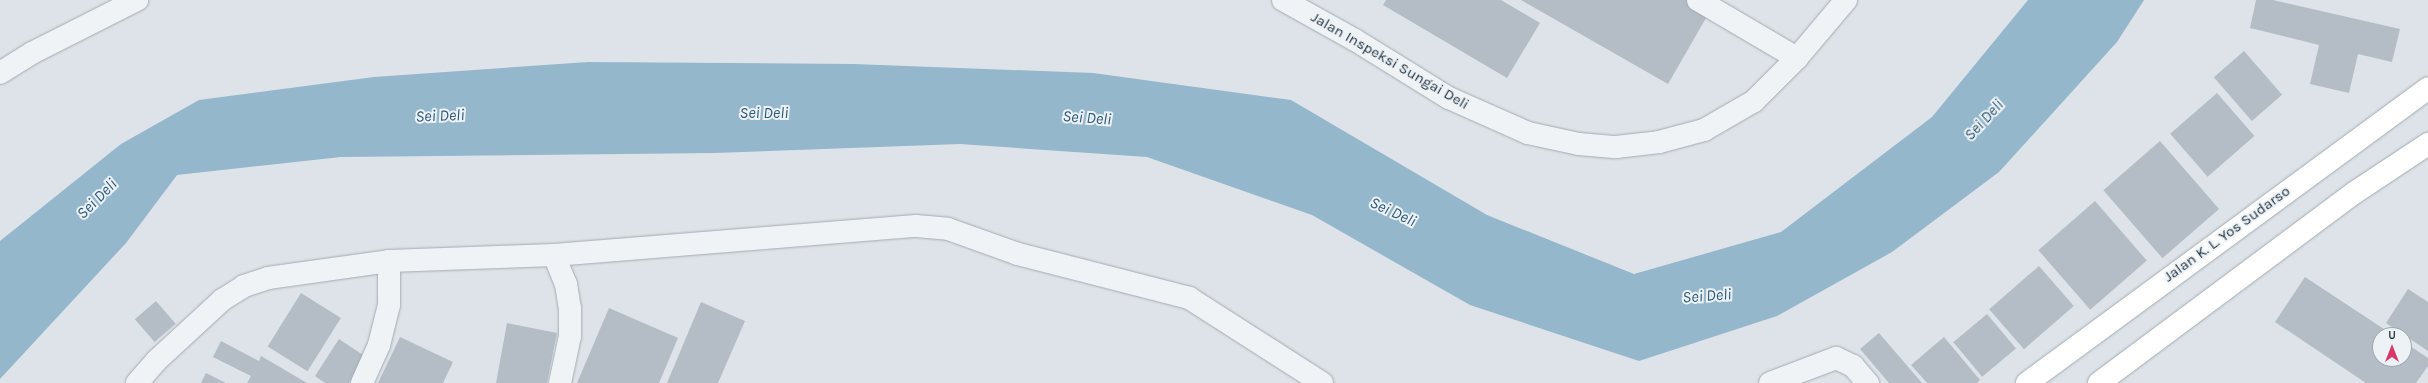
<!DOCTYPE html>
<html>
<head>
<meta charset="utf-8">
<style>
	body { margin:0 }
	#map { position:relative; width:2428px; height:383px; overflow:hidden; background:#dde3e8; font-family:Karla,sans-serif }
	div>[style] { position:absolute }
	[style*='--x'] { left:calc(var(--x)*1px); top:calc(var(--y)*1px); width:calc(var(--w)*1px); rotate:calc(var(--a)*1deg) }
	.water>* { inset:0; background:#94b7cc }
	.building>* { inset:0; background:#b4bdc5; transform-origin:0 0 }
	.roads { filter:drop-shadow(0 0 1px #a2abb2) drop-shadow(0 0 1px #a2abb2) }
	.street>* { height:22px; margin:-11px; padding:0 11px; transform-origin:11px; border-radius:11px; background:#f0f3f6 }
	.highway>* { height:22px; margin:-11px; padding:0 11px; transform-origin:11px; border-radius:11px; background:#fff }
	span { translate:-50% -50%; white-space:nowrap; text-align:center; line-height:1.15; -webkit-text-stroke:4px #ecf2f6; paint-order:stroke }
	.street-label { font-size:15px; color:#253340 }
	.water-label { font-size:16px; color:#2c5877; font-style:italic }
	.north { position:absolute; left:2372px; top:327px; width:40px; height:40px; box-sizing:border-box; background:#ecf2f6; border:1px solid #9ca6ad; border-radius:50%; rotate:0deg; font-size:11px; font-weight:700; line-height:16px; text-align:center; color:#253340 }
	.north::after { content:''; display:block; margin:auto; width:14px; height:18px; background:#da3665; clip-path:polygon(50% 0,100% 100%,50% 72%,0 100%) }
</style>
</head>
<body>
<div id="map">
	<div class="water">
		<i style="clip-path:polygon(2028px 0,2144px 0,2117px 42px,1999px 172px,1892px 252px,1777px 316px,1639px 361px,1470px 305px,1312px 215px,1147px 157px,960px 144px,715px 153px,341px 157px,177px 175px,126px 243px,0 379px,0 241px,121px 144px,199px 100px,374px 77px,588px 62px,853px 64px,1093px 73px,1291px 100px,1487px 215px,1634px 274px,1781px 232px,1932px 117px)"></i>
	</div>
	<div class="building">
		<i style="clip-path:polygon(1386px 0,1501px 0,1540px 23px,1507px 78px,1383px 5px)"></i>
		<i style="clip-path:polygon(1521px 0,1690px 0,1710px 11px,1668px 84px)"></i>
		<i style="clip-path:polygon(2256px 0,2273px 0,2400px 29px,2392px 62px,2358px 54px,2349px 93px,2310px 84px,2319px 45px,2250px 28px)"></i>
		<i style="left:2244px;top:51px;width:58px;height:40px;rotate:49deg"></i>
		<i style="left:2217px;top:93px;width:57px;height:62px;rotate:49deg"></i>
		<i style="left:2160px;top:141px;width:90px;height:75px;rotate:49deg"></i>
		<i style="left:2095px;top:201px;width:79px;height:75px;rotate:49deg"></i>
		<i style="left:2039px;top:266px;width:53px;height:66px;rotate:49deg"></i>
		<i style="clip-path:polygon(2305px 277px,2393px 335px,2380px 335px,2380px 359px,2404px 359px,2404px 342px,2428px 358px,2428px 366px,2416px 383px,2366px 383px,2275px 322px)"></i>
		<i style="clip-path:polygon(2408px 289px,2428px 302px,2428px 351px,2386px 323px)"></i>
		<i style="left:301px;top:293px;width:47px;height:63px;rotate:32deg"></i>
		<i style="left:156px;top:301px;width:30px;height:28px;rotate:49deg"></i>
		<i style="clip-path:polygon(701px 302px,745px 321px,718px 383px,667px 383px)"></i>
		<i style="clip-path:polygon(609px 308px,678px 338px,659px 383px,577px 383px)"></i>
		<i style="left:1987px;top:314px;width:45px;height:44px;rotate:50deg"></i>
		<i style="clip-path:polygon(507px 323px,557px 333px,547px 383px,496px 383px)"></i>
		<i style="clip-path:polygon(1879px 333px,1922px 383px,1889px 383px,1860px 349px)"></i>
		<i style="clip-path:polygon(400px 337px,453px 362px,443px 383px,378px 383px)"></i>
		<i style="clip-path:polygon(1944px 337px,1980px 380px,1977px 383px,1927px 383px,1911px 365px)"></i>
		<i style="clip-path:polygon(339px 339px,366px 357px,349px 383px,325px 383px,315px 376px)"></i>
		<i style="clip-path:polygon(221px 341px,259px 361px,261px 356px,307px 383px,247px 383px,251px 376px,213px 357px)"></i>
		<i style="clip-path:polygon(206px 373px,226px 383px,201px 383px)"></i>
	</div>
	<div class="roads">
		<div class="street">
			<i style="--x:1283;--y:0;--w:82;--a:29.1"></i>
			<i style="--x:1355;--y:40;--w:110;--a:31.7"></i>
			<i style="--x:1449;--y:98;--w:86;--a:23.9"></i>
			<i style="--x:1528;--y:133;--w:52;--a:12.2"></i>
			<i style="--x:1579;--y:144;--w:37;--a:5"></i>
			<i style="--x:1616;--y:147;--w:43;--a:-6.6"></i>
			<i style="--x:1659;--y:142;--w:47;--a:-14.9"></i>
			<i style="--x:1704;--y:130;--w:58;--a:-30.1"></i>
			<i style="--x:1754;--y:101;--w:61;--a:-45"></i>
			<i style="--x:1797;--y:58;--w:76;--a:-49.8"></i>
			<i style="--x:1698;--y:0;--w:115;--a:30.4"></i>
			<i style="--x:0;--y:73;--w:38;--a:-32"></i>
			<i style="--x:32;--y:53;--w:118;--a:-26.8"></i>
			<i style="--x:554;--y:255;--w:31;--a:68"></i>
			<i style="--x:566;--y:284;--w:24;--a:81"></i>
			<i style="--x:570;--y:308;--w:28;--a:90"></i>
			<i style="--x:570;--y:336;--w:48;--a:102"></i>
			<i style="--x:137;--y:383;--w:29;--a:-49"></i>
			<i style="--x:156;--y:361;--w:90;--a:-42.7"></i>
			<i style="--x:222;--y:300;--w:26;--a:-32"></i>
			<i style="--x:244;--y:286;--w:25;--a:-18"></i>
			<i style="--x:268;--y:278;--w:122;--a:-8"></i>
			<i style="--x:389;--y:261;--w:165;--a:-2.1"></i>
			<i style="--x:554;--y:255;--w:363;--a:-4.6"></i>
			<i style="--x:916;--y:226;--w:32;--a:5"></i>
			<i style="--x:948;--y:229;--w:74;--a:19.7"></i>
			<i style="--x:1018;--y:254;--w:177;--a:14.4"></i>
			<i style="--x:1189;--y:298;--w:158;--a:32.6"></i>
			<i style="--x:362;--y:383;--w:42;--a:-65.9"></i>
			<i style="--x:379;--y:345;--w:41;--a:-76"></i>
			<i style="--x:389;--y:305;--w:44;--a:-90"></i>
			<i style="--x:1770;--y:383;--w:71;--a:-20.7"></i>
			<i style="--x:1836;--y:358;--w:19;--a:25"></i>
			<i style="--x:1853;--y:366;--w:23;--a:49"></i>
		</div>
		<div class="highway">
			<i style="--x:2027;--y:383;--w:498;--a:-36.3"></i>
			<i style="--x:2099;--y:383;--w:318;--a:-36.7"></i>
			<i style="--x:2354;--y:193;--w:89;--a:-33.5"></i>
		</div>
	</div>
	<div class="street-label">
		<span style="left:1390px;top:61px;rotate:30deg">Jalan Inspeksi Sungai Deli</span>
		<span style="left:2227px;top:234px;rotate:-36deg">Jalan K. L. Yos Sudarso</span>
	</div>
	<div class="water-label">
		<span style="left:764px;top:113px">Sei Deli</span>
		<span style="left:440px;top:116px;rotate:-2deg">Sei Deli</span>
		<span style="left:1087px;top:118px;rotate:4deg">Sei Deli</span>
		<span style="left:1984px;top:120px;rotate:-47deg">Sei Deli</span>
		<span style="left:97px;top:199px;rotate:-45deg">Sei Deli</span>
		<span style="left:1393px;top:212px;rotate:25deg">Sei Deli</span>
		<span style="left:1707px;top:296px;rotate:-4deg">Sei Deli</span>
	</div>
	<div class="north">U</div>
</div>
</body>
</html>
